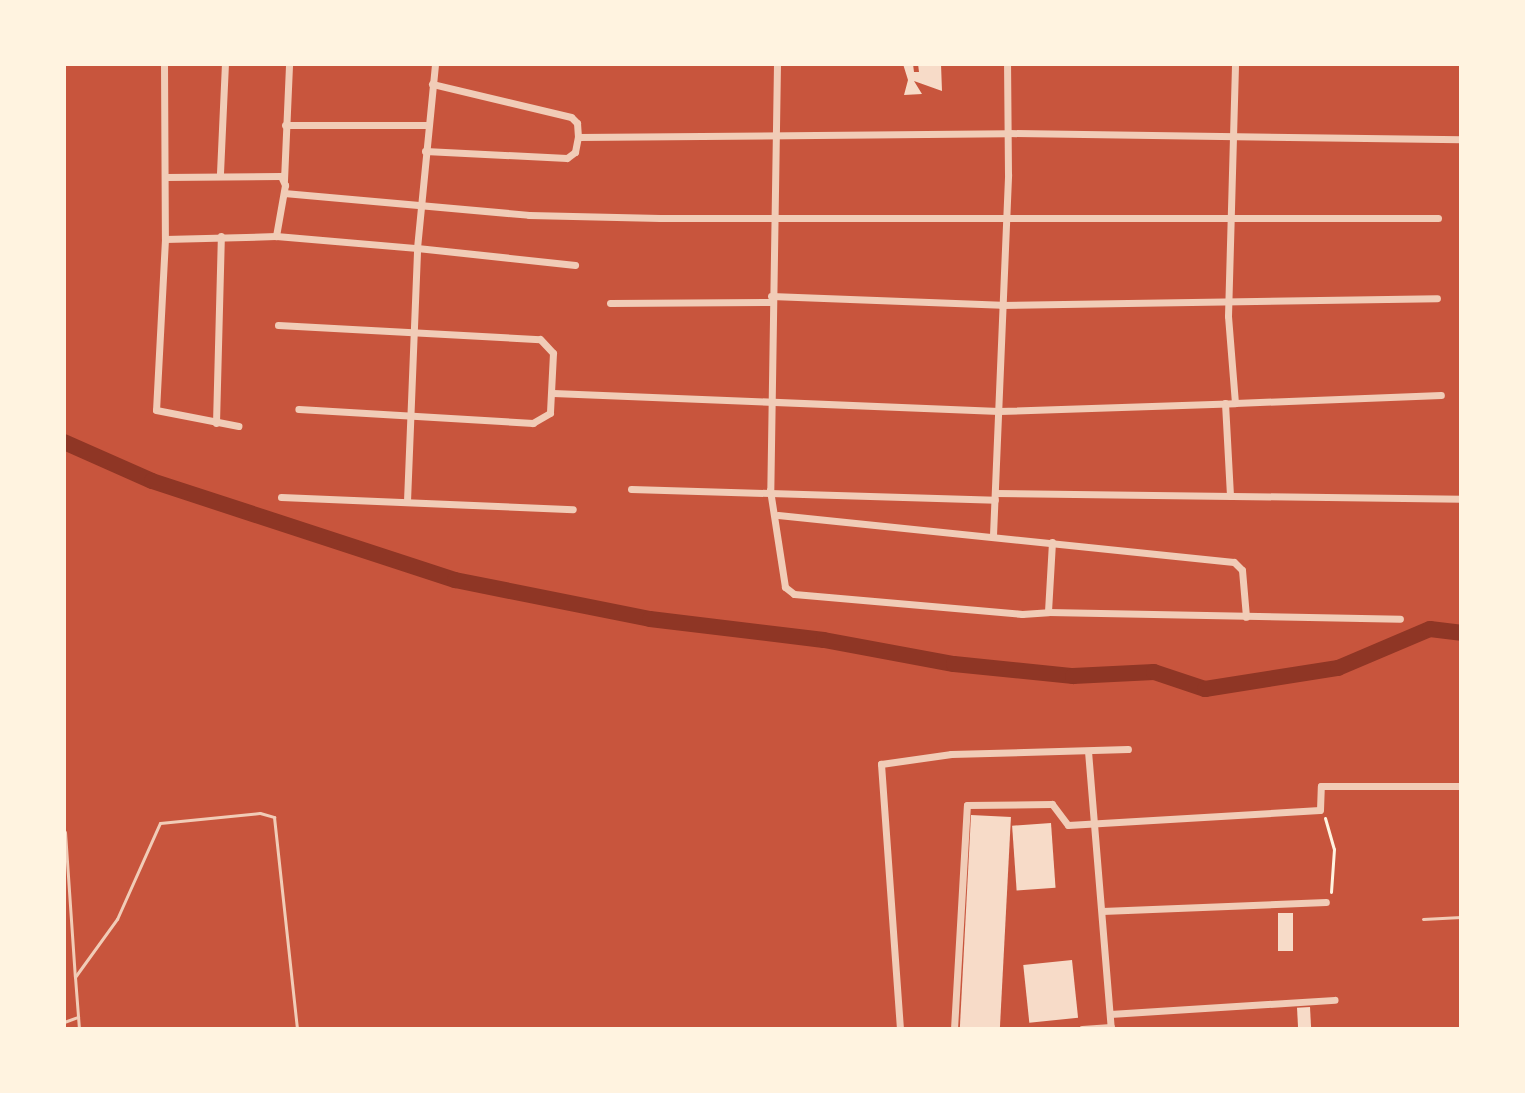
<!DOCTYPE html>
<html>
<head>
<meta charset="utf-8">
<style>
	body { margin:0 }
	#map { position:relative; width:1525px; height:1093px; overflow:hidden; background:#c8553d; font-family:"DM Sans",sans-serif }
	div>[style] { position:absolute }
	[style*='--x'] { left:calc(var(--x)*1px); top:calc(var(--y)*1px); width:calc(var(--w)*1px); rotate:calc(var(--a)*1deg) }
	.canal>* { height:16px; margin:-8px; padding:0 8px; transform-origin:8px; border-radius:8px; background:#8f3625 }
	.building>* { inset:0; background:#f7dbc8; transform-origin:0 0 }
	.path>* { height:3px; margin:-1.5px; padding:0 1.5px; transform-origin:1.5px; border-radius:1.5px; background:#fff3e0 }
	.service>* { height:3px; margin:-1.5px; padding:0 1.5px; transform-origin:1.5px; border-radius:1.5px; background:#f1ccb7 }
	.minor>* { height:7px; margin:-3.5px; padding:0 3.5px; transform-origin:3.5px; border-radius:3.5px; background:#f1ccb7 }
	span { translate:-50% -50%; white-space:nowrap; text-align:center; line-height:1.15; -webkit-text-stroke:8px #fff3e0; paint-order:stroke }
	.frame { position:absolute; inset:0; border:66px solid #fff3e0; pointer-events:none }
</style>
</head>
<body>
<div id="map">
	<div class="canal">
		<i style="--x:64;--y:442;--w:96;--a:23.9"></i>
		<i style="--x:152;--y:481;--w:319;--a:18.1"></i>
		<i style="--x:455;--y:580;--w:199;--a:11.3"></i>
		<i style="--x:650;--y:619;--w:175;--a:6.9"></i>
		<i style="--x:824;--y:640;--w:132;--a:10.5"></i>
		<i style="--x:954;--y:664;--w:120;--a:5.8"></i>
		<i style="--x:1073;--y:676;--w:81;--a:-2.8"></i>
		<i style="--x:1154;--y:672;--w:54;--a:18.4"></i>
		<i style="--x:1205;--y:689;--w:135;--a:-9"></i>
		<i style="--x:1338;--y:668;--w:100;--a:-23"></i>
		<i style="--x:1430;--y:629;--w:31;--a:7"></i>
	</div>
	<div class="building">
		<i style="clip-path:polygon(903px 64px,913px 64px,914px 72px,919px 72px,918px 64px,941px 64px,942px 91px,914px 81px,922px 94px,904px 95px,908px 80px)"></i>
		<i style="left:971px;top:815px;width:40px;height:214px;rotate:3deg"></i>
		<i style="left:1051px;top:823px;width:65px;height:39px;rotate:86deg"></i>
		<i style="left:1278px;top:913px;width:15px;height:38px"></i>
		<i style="left:1072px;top:960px;width:58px;height:49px;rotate:84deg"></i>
		<i style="left:1310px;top:1007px;width:22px;height:13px;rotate:87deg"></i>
	</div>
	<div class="path">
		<i style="--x:1325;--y:818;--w:32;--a:74"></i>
		<i style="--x:1334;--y:849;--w:43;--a:94"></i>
	</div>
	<div class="service">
		<i style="--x:65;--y:832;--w:145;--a:86.1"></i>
		<i style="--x:75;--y:977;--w:72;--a:-54.1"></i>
		<i style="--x:117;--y:919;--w:105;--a:-65.9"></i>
		<i style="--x:160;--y:823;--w:100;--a:-5.7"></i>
		<i style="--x:260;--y:813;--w:15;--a:16"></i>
		<i style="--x:274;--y:817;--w:213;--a:83.8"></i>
		<i style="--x:1423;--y:919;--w:38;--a:-3"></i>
		<i style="--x:75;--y:977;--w:52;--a:85.6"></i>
		<i style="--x:64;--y:1022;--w:15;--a:-20"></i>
	</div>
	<div class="minor">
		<i style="--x:164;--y:64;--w:175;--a:89.7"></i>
		<i style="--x:165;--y:239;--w:171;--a:93"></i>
		<i style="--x:156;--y:410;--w:84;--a:11"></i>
		<i style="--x:777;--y:64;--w:426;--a:90.9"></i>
		<i style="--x:770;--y:490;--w:98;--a:81.2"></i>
		<i style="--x:785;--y:587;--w:11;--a:38"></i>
		<i style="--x:794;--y:594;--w:229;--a:5"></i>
		<i style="--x:1022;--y:614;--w:26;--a:-4"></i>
		<i style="--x:285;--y:125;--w:142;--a:0"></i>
		<i style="--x:578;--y:137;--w:430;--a:-0.5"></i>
		<i style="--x:1008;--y:133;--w:453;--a:0.8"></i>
		<i style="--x:425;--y:151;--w:142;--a:2.8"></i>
		<i style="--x:567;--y:158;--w:10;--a:-37"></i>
		<i style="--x:575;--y:152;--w:15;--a:-79"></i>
		<i style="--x:578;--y:137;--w:14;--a:-94"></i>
		<i style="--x:577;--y:123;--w:8;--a:-135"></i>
		<i style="--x:571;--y:117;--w:143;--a:-166.6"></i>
		<i style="--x:220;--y:173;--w:109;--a:-87.4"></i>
		<i style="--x:165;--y:177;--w:116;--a:-0.5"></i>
		<i style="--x:281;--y:176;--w:10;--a:66"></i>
		<i style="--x:285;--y:185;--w:52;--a:100"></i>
		<i style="--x:284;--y:180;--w:116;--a:-87.5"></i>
		<i style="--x:284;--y:193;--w:246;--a:5.1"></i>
		<i style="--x:529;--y:215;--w:131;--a:1.3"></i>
		<i style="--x:660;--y:218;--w:778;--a:0"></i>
		<i style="--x:165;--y:239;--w:111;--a:-1.5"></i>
		<i style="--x:276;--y:236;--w:142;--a:4.9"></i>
		<i style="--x:417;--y:248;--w:185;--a:-84.4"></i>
		<i style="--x:771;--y:296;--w:230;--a:2.2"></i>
		<i style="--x:1001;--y:305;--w:436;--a:-0.9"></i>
		<i style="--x:610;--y:303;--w:161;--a:-0.4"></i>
		<i style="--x:278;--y:325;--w:262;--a:3.1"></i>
		<i style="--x:540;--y:339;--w:19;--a:47"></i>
		<i style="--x:553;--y:353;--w:60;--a:92.9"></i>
		<i style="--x:550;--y:413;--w:20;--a:150"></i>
		<i style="--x:533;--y:423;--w:235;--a:-176.6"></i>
		<i style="--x:553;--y:393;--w:446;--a:2.3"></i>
		<i style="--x:999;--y:411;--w:236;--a:-1.9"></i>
		<i style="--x:1235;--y:403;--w:87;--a:-94.6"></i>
		<i style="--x:1228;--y:316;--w:252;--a:-88.4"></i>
		<i style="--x:1225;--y:403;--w:93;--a:86.9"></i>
		<i style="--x:1235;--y:403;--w:206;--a:-2.2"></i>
		<i style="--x:216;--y:423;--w:187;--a:-88.5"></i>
		<i style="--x:631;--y:489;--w:364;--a:1.7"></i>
		<i style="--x:995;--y:493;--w:466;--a:0.7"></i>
		<i style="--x:281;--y:497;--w:292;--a:2.4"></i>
		<i style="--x:407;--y:501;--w:253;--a:-87.7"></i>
		<i style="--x:417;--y:248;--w:159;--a:6.1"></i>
		<i style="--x:778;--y:515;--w:458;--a:5.9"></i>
		<i style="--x:1234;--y:562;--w:11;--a:45"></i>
		<i style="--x:1242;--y:570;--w:47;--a:85.1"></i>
		<i style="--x:993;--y:535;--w:361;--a:-87.6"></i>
		<i style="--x:1008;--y:174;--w:110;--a:-90.5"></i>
		<i style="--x:1052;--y:542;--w:70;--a:93.3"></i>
		<i style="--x:1048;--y:612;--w:352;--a:1.1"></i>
		<i style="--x:1088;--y:751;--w:279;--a:85.3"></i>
		<i style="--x:1102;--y:911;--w:224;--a:-2.3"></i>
		<i style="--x:1110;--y:1014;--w:225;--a:-3.6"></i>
		<i style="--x:900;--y:1029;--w:266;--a:-94.1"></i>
		<i style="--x:881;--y:764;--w:71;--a:-8.1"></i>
		<i style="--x:951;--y:754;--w:177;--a:-1.6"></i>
		<i style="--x:954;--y:1029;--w:224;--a:-86.7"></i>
		<i style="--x:967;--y:805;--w:85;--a:-0.7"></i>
		<i style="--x:1052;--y:804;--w:26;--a:53"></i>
		<i style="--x:1068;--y:825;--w:252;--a:-3.4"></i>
		<i style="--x:1320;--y:810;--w:24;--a:-88"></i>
		<i style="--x:1321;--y:786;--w:140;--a:0"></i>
		<i style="--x:1082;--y:1029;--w:29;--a:-4"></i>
	</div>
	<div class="frame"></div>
</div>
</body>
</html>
